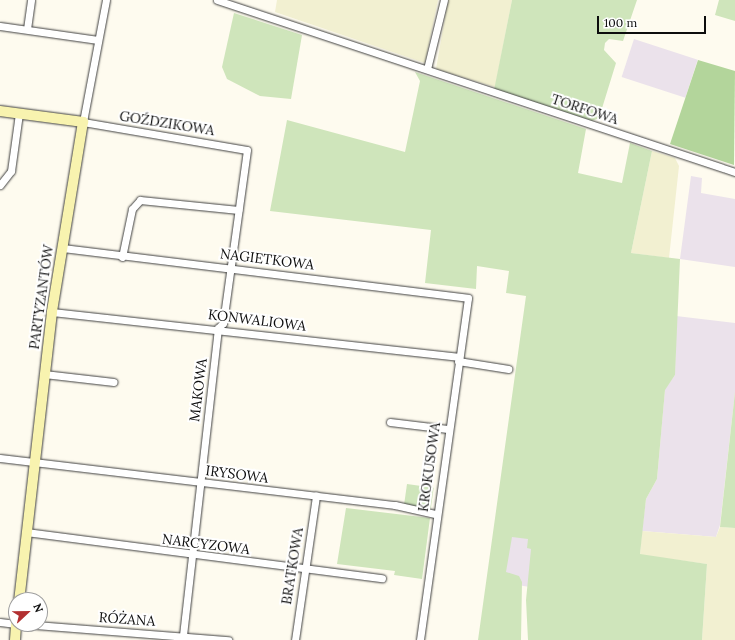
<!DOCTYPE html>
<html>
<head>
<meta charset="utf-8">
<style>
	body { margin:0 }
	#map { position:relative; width:735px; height:640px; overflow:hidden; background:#fefbef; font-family:Lora,serif }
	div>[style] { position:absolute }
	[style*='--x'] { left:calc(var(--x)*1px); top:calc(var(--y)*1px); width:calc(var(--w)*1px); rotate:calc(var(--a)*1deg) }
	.industrial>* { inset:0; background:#ebe2eb; transform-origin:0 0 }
	.farmland>* { inset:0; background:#f2f0d1 }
	.green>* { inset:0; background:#cfe5bb; transform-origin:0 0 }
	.forest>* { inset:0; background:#b3d59b }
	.roads { filter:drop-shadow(0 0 1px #404040) drop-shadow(0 0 1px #404040) }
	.street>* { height:7px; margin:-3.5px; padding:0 3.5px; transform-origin:3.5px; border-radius:3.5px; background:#fff }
	.secondary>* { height:10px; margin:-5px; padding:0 5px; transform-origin:5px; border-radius:5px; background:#f8f3af }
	span { translate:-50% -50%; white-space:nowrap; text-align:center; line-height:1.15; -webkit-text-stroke:4px #fff; paint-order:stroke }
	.street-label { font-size:14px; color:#0d0d0d }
	.north { position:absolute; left:8px; top:592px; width:40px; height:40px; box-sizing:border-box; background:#fff; border:1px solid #9e9e9e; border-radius:50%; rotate:68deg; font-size:11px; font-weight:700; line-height:16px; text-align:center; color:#0d0d0d }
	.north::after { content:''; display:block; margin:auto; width:14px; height:18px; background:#b23031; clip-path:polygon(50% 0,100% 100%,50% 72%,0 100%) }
	.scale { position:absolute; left:597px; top:16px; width:109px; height:18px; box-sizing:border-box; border:2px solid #0d0d0d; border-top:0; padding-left:5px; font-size:12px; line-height:14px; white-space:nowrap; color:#0d0d0d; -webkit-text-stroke:3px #fff; paint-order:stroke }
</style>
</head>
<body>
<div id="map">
	<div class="industrial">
		<i style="left:634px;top:39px;width:67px;height:40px;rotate:18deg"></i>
		<i style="clip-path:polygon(691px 176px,702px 178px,701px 193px,735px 199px,735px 267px,680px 259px)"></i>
		<i style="clip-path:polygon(676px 316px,735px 323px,735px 392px,720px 525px,716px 537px,642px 531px,646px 499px,657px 479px,665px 389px,675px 375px)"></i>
		<i style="left:497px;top:530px;width:40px;height:51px;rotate:9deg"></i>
	</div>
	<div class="farmland">
		<i style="clip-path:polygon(277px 0,438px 0,425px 63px,275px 12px)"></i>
		<i style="clip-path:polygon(448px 0,512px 0,495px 87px,436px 69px)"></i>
		<i style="clip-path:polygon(652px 151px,675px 158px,679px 166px,669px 258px,631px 253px)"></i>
		<i style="clip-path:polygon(720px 527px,735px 528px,735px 640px,702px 640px,707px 564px,640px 555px,642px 531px,716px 537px)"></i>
	</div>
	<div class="green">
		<i style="clip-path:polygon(512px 0,637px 0,623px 41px,609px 39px,605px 43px,604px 50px,616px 63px,599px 118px,592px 121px,494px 90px)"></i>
		<i style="clip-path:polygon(719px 0,735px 0,735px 21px,715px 15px)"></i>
		<i style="clip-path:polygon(234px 13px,302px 35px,291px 99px,260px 96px,227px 79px,222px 67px)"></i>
		<i style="clip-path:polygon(415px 72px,586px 129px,578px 173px,622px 183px,630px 143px,652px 151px,631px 253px,680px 259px,675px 375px,665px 390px,657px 479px,646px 499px,640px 554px,707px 564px,702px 640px,528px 640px,526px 600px,531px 549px,527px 548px,528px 539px,512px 537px,506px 572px,519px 576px,522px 582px,521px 640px,478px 640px,526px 296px,506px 293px,509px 271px,477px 266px,476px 289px,425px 283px,431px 230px,270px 211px,287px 120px,405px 152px,420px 81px)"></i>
		<i style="clip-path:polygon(735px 392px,735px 528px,720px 527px)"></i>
		<i style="left:407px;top:484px;width:27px;height:21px;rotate:8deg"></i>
		<i style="clip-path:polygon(346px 508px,430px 518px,422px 579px,394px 575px,395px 571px,337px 564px)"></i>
	</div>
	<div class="forest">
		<i style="clip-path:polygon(698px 60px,735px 71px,734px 165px,670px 144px)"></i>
	</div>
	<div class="roads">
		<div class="street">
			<i style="--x:106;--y:0;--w:124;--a:100.7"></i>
			<i style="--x:83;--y:122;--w:166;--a:9.7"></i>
			<i style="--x:247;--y:150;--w:175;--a:97.9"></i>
			<i style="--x:223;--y:323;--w:7;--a:135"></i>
			<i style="--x:218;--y:328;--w:310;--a:96.5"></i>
			<i style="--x:217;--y:0;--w:546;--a:18.37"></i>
			<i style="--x:0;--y:26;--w:99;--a:8.1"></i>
			<i style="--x:27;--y:29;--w:29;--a:-82"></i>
			<i style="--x:427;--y:69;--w:71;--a:-76.2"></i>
			<i style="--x:0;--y:185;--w:18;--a:-52"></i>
			<i style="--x:11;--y:171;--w:59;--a:-82.1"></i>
			<i style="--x:62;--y:248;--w:409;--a:7"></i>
			<i style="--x:468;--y:298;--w:345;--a:98"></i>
			<i style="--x:122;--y:257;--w:49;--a:-78.2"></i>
			<i style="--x:132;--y:209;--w:12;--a:-48"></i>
			<i style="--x:140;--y:200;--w:99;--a:5.8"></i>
			<i style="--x:52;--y:312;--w:408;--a:6.3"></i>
			<i style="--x:458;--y:361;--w:51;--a:9.1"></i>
			<i style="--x:44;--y:374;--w:70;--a:6.5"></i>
			<i style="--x:390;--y:422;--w:58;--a:6.9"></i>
			<i style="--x:0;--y:458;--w:398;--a:6.8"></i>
			<i style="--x:395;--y:505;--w:41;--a:12.7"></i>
			<i style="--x:26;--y:532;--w:359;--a:7.4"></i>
			<i style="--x:0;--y:622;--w:16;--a:7"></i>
			<i style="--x:23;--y:624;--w:206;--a:4.5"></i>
			<i style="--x:295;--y:640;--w:146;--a:-81.7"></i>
		</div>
		<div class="secondary">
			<i style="--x:0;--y:111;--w:84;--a:7.5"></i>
			<i style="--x:83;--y:122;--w:193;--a:99.3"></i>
			<i style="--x:52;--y:312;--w:290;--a:96.5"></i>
			<i style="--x:15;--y:640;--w:16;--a:-86"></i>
		</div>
	</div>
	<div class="street-label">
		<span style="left:585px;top:109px;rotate:18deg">TORFOWA</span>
		<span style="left:167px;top:123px;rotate:9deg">GOŹDZIKOWA</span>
		<span style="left:267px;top:259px;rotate:7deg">NAGIETKOWA</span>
		<span style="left:41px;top:297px;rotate:-82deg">PARTYZANTÓW</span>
		<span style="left:257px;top:320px;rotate:7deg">KONWALIOWA</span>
		<span style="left:198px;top:390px;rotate:-83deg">MAKOWA</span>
		<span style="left:429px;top:467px;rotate:-82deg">KROKUSOWA</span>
		<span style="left:237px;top:474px;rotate:7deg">IRYSOWA</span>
		<span style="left:206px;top:544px;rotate:7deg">NARCYZOWA</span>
		<span style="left:292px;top:566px;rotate:-81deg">BRATKOWA</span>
		<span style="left:127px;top:619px;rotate:4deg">RÓŻANA</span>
	</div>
	<div class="north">N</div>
	<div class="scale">100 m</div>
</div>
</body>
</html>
